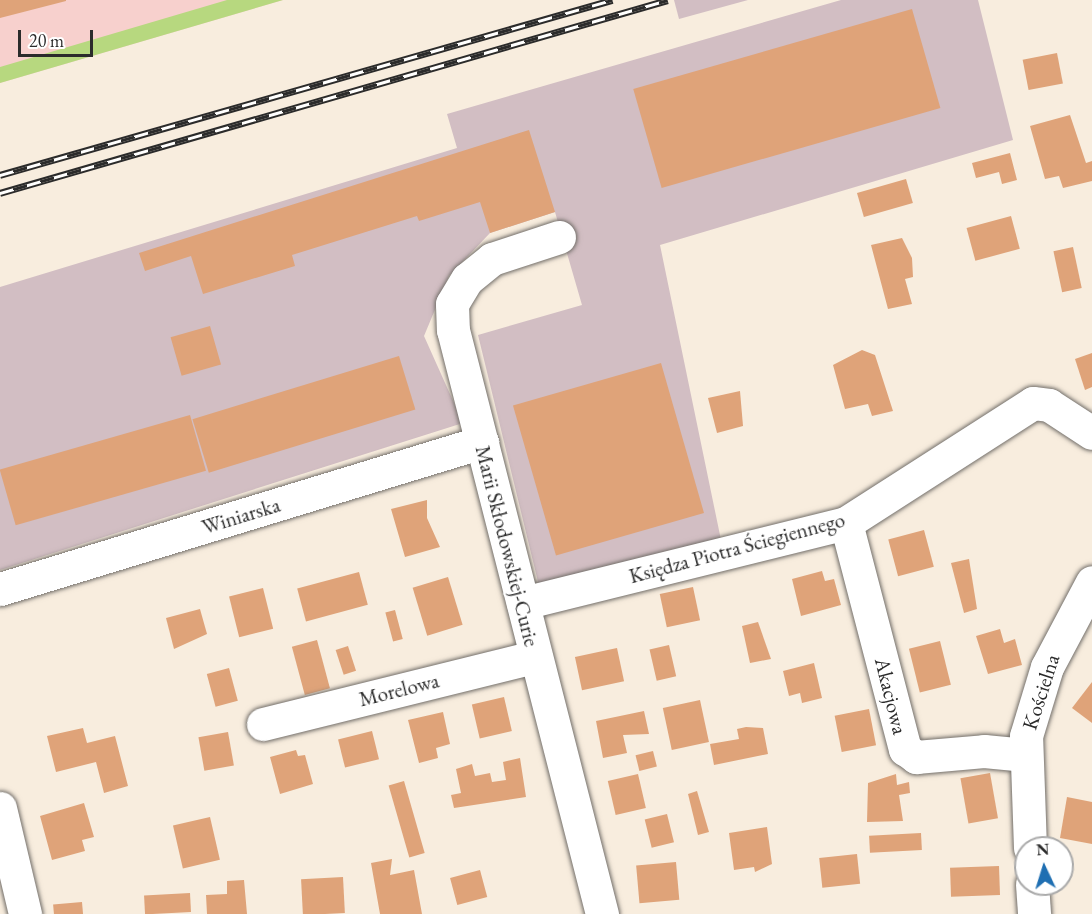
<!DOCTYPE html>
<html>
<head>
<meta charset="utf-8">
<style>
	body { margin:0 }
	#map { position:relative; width:1092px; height:914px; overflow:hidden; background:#f8edde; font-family:"EB Garamond",serif }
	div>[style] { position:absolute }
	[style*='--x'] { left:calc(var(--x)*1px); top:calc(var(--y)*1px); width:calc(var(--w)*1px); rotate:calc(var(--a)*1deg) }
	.built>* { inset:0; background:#f7d0cd }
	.industrial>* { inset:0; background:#d2bec3 }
	.green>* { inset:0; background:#b7d87f }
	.building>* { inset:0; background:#dfa379; transform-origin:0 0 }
	.roads { filter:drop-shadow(0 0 2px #736f6a) drop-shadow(0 0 2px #736f6a) }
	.minor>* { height:33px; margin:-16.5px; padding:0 16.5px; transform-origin:16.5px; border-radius:16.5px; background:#fff }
	.rail>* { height:7px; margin-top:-3.5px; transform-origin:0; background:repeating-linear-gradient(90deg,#fff 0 14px,#2b2b2b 0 28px); box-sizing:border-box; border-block:2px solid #2b2b2b }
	span { translate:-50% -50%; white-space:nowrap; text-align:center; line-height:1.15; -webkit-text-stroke:4.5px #fff; paint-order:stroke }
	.street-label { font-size:21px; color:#2b2b2b }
	.north { position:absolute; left:1014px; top:836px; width:60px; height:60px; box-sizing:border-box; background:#fff; border:2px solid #aaa; border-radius:50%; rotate:356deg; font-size:16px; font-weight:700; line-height:24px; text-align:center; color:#2b2b2b }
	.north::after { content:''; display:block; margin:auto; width:21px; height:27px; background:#1f6fb2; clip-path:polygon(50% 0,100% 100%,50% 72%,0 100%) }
	.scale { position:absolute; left:18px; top:30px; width:75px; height:27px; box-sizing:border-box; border:3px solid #2b2b2b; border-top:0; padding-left:8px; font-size:18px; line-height:21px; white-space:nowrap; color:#2b2b2b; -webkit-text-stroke:4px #fff; paint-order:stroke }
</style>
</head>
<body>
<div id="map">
	<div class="built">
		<i style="clip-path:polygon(0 0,283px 0,0 83px)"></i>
	</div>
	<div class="industrial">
		<i style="clip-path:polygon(674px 0,748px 0,679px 19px)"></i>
		<i style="clip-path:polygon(841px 0,978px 0,1013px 140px,660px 245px,721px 540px,539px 586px,478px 335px,582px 305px,555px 212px,490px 233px,449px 276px,424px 336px,463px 423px,0 570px,0 287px,457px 148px,447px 114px)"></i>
	</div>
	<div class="green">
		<i style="clip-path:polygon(227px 0,283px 0,0 83px,0 67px)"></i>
	</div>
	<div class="building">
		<i style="clip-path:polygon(0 0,66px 0,66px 1px,0 18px)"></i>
		<i style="left:912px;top:9px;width:103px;height:290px;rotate:74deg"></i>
		<i style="left:1057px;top:53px;width:31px;height:35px;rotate:79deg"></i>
		<i style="clip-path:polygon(1070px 115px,1086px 163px,1092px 161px,1092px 181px,1063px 188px,1059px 176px,1045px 179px,1030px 126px)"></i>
		<i style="clip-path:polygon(529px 130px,555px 212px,490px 233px,480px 202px,419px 221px,417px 216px,292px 255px,295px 266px,203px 294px,191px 256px,145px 271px,139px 253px)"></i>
		<i style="clip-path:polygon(1010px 153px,1017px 180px,1002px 184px,999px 172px,976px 178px,972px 163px)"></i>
		<i style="left:906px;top:179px;width:25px;height:51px;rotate:74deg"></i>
		<i style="left:1011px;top:216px;width:34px;height:46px;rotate:75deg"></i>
		<i style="clip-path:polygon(902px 238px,912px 258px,913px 277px,905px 279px,912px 304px,888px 309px,871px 245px)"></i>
		<i style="left:1073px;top:247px;width:42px;height:20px;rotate:78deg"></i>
		<i style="left:210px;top:326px;width:40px;height:41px;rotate:74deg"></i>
		<i style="clip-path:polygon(862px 350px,875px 355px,893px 411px,872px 416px,868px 404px,845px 409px,833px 365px)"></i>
		<i style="clip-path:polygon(1092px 353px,1092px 387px,1085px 390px,1075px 359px)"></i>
		<i style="left:399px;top:356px;width:56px;height:216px;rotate:73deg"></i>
		<i style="left:661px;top:363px;width:156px;height:154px;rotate:74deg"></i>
		<i style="clip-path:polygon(740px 391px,743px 426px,717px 433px,708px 398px)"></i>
		<i style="left:190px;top:415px;width:58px;height:198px;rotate:74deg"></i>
		<i style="clip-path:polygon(427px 500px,427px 518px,440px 547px,405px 557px,391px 509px)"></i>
		<i style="left:924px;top:530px;width:38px;height:37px;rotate:75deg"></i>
		<i style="clip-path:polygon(969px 559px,977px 609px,964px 613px,951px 563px)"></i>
		<i style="clip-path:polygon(822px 571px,825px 581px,834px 579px,841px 605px,801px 616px,792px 579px)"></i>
		<i style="left:359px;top:572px;width:34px;height:64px;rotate:75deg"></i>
		<i style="left:448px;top:577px;width:50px;height:37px;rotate:73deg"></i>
		<i style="left:693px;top:587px;width:34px;height:34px;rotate:78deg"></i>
		<i style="left:263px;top:588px;width:42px;height:35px;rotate:76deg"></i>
		<i style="clip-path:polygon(200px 609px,207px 634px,174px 649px,166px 618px)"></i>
		<i style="left:395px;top:610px;width:30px;height:10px;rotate:75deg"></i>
		<i style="clip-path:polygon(758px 622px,771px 659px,750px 663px,742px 626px)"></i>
		<i style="clip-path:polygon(1000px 629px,1004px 643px,1015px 639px,1022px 665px,988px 674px,976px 636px)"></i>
		<i style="left:317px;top:640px;width:50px;height:26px;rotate:75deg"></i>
		<i style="left:940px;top:641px;width:45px;height:32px;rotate:76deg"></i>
		<i style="left:669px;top:645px;width:32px;height:20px;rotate:77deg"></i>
		<i style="left:348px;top:646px;width:26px;height:13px;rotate:72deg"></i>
		<i style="left:617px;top:648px;width:34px;height:43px;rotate:78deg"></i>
		<i style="clip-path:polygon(814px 663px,822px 698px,802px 703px,800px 693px,789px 696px,783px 671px)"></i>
		<i style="left:229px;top:668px;width:34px;height:23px;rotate:75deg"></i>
		<i style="clip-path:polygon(1092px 682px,1092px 723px,1072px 708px)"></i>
		<i style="left:504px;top:697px;width:35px;height:33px;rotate:77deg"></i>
		<i style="left:700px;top:700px;width:43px;height:38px;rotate:78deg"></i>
		<i style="left:869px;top:709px;width:37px;height:35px;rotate:79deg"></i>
		<i style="clip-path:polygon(644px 711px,649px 734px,623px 735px,627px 753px,603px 758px,596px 721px)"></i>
		<i style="clip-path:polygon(443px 712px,450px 744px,436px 748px,438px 758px,419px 763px,408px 720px)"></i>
		<i style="clip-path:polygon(746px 727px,763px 728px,768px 754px,714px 765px,710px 744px,739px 739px,737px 729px)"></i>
		<i style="clip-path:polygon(83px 728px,87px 743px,115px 736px,128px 786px,104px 793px,96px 762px,56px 772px,47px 736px)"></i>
		<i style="left:372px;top:731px;width:29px;height:35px;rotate:76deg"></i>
		<i style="left:228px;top:732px;width:34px;height:30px;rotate:80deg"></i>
		<i style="clip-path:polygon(296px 750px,298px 756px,305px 755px,313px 784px,280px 794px,270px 757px)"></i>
		<i style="left:653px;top:751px;width:16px;height:18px;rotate:76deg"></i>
		<i style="clip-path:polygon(520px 758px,526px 797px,454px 808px,451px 795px,461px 793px,456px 769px,472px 764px,475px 776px,490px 773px,492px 782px,506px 780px,503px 762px)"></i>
		<i style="left:990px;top:773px;width:46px;height:30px;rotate:80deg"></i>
		<i style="left:638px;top:774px;width:35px;height:31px;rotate:77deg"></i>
		<i style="clip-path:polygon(896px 774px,897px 785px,909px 782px,910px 793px,899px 795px,903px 821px,867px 822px,868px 783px)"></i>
		<i style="left:404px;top:781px;width:75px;height:16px;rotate:74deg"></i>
		<i style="clip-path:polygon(697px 791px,709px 832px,698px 835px,688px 794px)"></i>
		<i style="clip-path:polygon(1067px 797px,1092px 802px,1092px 844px,1060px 838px)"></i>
		<i style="clip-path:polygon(84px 803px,94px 837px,82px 840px,85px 851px,52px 860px,40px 816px)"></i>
		<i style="left:667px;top:814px;width:29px;height:23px;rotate:76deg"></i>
		<i style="left:210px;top:817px;width:44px;height:38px;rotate:77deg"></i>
		<i style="clip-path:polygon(767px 827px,772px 864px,755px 872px,754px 867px,734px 870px,729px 833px)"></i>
		<i style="left:921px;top:833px;width:17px;height:52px;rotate:87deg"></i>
		<i style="left:857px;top:854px;width:30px;height:38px;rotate:84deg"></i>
		<i style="clip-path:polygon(392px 859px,390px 875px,414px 870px,422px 914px,380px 914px,371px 863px)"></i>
		<i style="left:676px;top:862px;width:38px;height:40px;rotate:85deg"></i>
		<i style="left:999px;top:866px;width:29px;height:49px;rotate:88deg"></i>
		<i style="left:480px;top:870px;width:28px;height:31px;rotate:75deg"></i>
		<i style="left:343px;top:877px;width:36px;height:42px;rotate:87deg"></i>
		<i style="clip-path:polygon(244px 880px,247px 914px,207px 914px,206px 895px,227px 894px,227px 881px)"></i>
		<i style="left:190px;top:893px;width:19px;height:46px;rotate:87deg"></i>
		<i style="left:82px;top:902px;width:12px;height:29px;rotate:85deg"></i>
	</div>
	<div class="roads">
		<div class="minor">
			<i style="--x:559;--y:237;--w:71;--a:161.8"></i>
			<i style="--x:492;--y:259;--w:32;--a:141"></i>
			<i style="--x:467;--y:279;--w:29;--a:121"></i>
			<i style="--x:452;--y:304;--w:26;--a:88"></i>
			<i style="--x:453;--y:330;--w:603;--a:75.69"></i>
			<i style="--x:846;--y:523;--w:234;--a:75.4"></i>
			<i style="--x:905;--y:749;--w:14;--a:36"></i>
			<i style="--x:916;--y:757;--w:68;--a:-5"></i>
			<i style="--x:984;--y:751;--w:42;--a:5.4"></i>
			<i style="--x:0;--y:589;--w:504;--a:-16.96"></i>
			<i style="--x:523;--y:603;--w:333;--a:-13.9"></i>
			<i style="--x:846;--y:523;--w:222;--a:-32.7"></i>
			<i style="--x:1033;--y:403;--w:16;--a:7"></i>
			<i style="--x:1049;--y:405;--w:51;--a:33.1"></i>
			<i style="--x:263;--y:724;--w:279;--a:-13.9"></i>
			<i style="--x:0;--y:808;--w:109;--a:76.7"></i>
			<i style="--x:1030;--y:848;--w:112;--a:-92"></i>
			<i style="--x:1026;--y:736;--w:72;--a:-73.1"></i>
			<i style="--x:1047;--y:667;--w:96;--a:-62.1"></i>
			<i style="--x:1032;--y:884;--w:30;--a:86"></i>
		</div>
	</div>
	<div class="rail">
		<i style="--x:0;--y:175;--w:637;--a:-15.96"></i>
		<i style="--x:0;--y:193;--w:695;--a:-16.12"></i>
	</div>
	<div class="street-label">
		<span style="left:241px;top:516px;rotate:-17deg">Winiarska</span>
		<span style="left:507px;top:546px;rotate:76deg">Marii Skłodowskiej-Curie</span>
		<span style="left:737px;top:548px;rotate:-15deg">Księdza Piotra Ściegiennego</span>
		<span style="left:399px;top:690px;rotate:-14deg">Morelowa</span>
		<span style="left:1041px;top:692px;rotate:-72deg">Kościelna</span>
		<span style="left:891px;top:696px;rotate:76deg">Akacjowa</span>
	</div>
	<div class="north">N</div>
	<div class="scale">20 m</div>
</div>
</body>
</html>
